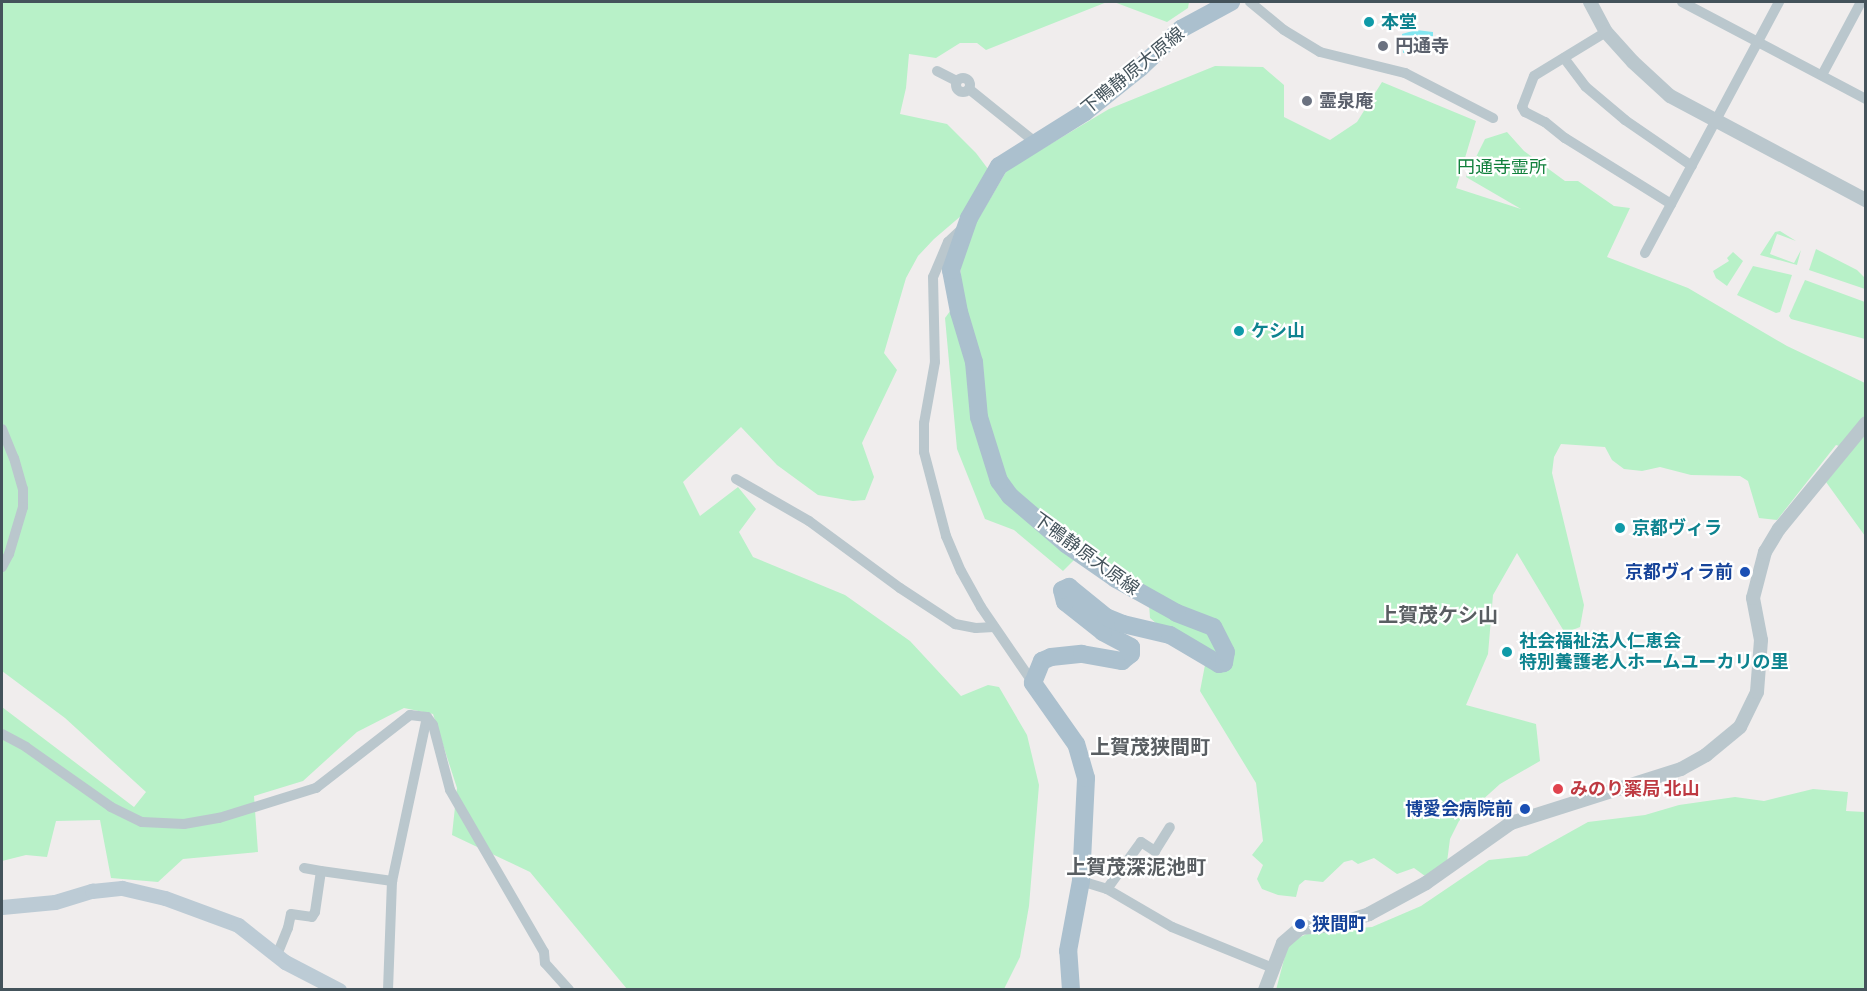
<!DOCTYPE html>
<html>
<head>
<meta charset="utf-8">
<style>
	body { margin:0 }
	#map { position:relative; width:1867px; height:991px; overflow:hidden; background:#f0eded; font-family:"PT Sans Narrow","Noto Sans JP",sans-serif }
	div>[style] { position:absolute }
	[style*='--x'] { left:calc(var(--x)*1px); top:calc(var(--y)*1px); width:calc(var(--w)*1px); rotate:calc(var(--a)*1deg) }
	.green>* { inset:0; background:#b8f1c8 }
	.water>* { inset:0; background:#82e6f0 }
	.minor>* { height:10px; margin:-5px; padding:0 5px; transform-origin:5px; border-radius:5px; background:#bac7cd }
	.minor>.ring { margin:-5px; padding:0; box-sizing:content-box; background:none; border:10px solid #bac7cd; border-radius:50% }
	.tertiary>* { height:14px; margin:-7px; padding:0 7px; transform-origin:7px; border-radius:7px; background:#bac7cd }
	.secondary>* { height:15px; margin:-7.5px; padding:0 7.5px; transform-origin:7.5px; border-radius:7.5px; background:#bccbd5 }
	.primary>* { height:18px; margin:-9px; padding:0 9px; transform-origin:9px; border-radius:9px; background:#abc0ce }
	.dots>* { width:16px; height:16px; translate:-50% -50%; box-sizing:border-box; border:3px solid #fff; border-radius:50% }
	span { translate:-50% -50%; white-space:nowrap; text-align:center; line-height:1.15; -webkit-text-stroke:4.5px #fff; paint-order:stroke }
	.culture-label { font-size:18px; color:#0d838f; font-weight:700 }
	.left { translate:0 -50%; text-align:left }
	.worship-label { font-size:18px; color:#5b616d; font-weight:700 }
	.street-label { font-size:18px; color:#44535b }
	.park-label { font-size:18px; color:#11803c }
	.transit-label { font-size:18px; color:#164399; font-weight:700 }
	.right { translate:-100% -50%; text-align:right }
	.health-label { font-size:18px; color:#be3a42; font-weight:700 }
	.neighbourhood-label { font-size:20px; color:#595e62; font-weight:700 }
	.frame { position:absolute; inset:0; border:3px solid #44535b; pointer-events:none }
</style>
</head>
<body>
<div id="map">
	<div class="green">
		<i style="clip-path:polygon(2px 2px,1107px 2px,986px 50px,977px 43px,960px 43px,936px 58px,909px 54px,906px 88px,900px 114px,947px 124px,976px 153px,991px 173px,983px 197px,934px 239px,918px 256px,906px 278px,884px 353px,897px 370px,862px 443px,874px 477px,865px 500px,853px 501px,818px 495px,777px 465px,741px 427px,683px 482px,700px 516px,738px 487px,756px 509px,739px 532px,753px 557px,845px 595px,910px 641px,961px 696px,988px 685px,999px 687px,1027px 735px,1039px 785px,1029px 906px,1020px 957px,1004px 989px,627px 989px,530px 872px,452px 835px,457px 788px,433px 714px,404px 708px,357px 732px,303px 781px,254px 796px,258px 852px,183px 859px,158px 882px,111px 878px,100px 820px,56px 821px,47px 857px,26px 855px,2px 861px,2px 707px,134px 807px,146px 792px,65px 718px,2px 671px)"></i>
		<i style="clip-path:polygon(1114px 2px,1189px 2px,1188px 8px,1167px 22px)"></i>
		<i style="clip-path:polygon(1215px 66px,1263px 67px,1284px 85px,1284px 117px,1330px 140px,1357px 122px,1382px 82px,1476px 121px,1456px 188px,1521px 209px,1466px 177px,1485px 139px,1507px 132px,1524px 151px,1565px 181px,1578px 181px,1614px 206px,1630px 208px,1607px 257px,1688px 288px,1787px 346px,1865px 383px,1865px 536px,1826px 482px,1852px 450px,1836px 445px,1777px 520px,1759px 518px,1748px 481px,1740px 476px,1691px 475px,1660px 467px,1642px 471px,1624px 469px,1612px 460px,1605px 447px,1561px 444px,1554px 457px,1552px 473px,1584px 605px,1580px 627px,1565px 633px,1517px 553px,1493px 595px,1488px 654px,1466px 705px,1536px 724px,1540px 761px,1500px 784px,1459px 821px,1450px 839px,1447px 862px,1425px 876px,1414px 868px,1397px 874px,1374px 858px,1358px 864px,1352px 860px,1344px 862px,1323px 882px,1305px 880px,1299px 885px,1296px 897px,1278px 895px,1262px 889px,1257px 879px,1263px 865px,1252px 855px,1263px 841px,1256px 783px,1200px 691px,1205px 665px,1150px 618px,1148px 590px,1085px 549px,1063px 571px,1014px 530px,985px 519px,957px 449px,945px 318px,962px 295px,960px 262px,967px 238px,1013px 160px,1032px 155px,1109px 109px)"></i>
		<i style="clip-path:polygon(1780px 231px,1796px 241px,1777px 234px,1770px 254px,1794px 263px,1801px 250px,1797px 265px,1760px 255px,1775px 232px)"></i>
		<i style="clip-path:polygon(1816px 249px,1857px 270px,1865px 278px,1865px 289px,1809px 270px)"></i>
		<i style="clip-path:polygon(1733px 252px,1743px 261px,1727px 286px,1716px 278px,1713px 271px,1729px 261px,1727px 258px)"></i>
		<i style="clip-path:polygon(1753px 266px,1792px 275px,1780px 312px,1776px 313px,1737px 295px)"></i>
		<i style="clip-path:polygon(1805px 280px,1865px 302px,1865px 339px,1791px 319px,1789px 316px)"></i>
		<i style="clip-path:polygon(1813px 789px,1848px 792px,1846px 811px,1865px 812px,1865px 989px,1276px 990px,1287px 948px,1296px 939px,1311px 932px,1372px 927px,1421px 906px,1489px 860px,1527px 856px,1588px 822px,1645px 815px,1679px 805px,1735px 797px,1764px 801px)"></i>
	</div>
	<div class="water">
		<i style="clip-path:polygon(1416px 30px,1433px 32px,1433px 36px,1416px 49px,1403px 53px,1402px 34px)"></i>
	</div>
	<div class="minor">
		<i style="--x:1250;--y:2;--w:44;--a:39.5"></i>
		<i style="--x:1284;--y:30;--w:42;--a:31.4"></i>
		<i style="--x:1320;--y:52;--w:88;--a:13.9"></i>
		<i style="--x:1405;--y:73;--w:99;--a:27.1"></i>
		<i style="--x:1682;--y:2;--w:208;--a:27.8"></i>
		<i style="--x:1606;--y:32;--w:84;--a:148.6"></i>
		<i style="--x:1534;--y:76;--w:33;--a:111"></i>
		<i style="--x:1522;--y:107;--w:6;--a:59"></i>
		<i style="--x:1525;--y:112;--w:22;--a:27"></i>
		<i style="--x:1545;--y:122;--w:26;--a:39"></i>
		<i style="--x:1565;--y:138;--w:125;--a:31.9"></i>
		<i style="--x:1564;--y:58;--w:36;--a:53"></i>
		<i style="--x:1586;--y:87;--w:51;--a:40.2"></i>
		<i style="--x:1625;--y:120;--w:81;--a:34.5"></i>
		<i style="--x:937;--y:71;--w:22;--a:27"></i>
		<i style="--x:1822;--y:75;--w:83;--a:-61.9"></i>
		<i class="ring" style="left:956px;top:78px;width:4px;height:4px"></i>
		<i style="--x:969;--y:89;--w:85;--a:38.8"></i>
		<i style="--x:962;--y:229;--w:19;--a:137"></i>
		<i style="--x:948;--y:242;--w:38;--a:113"></i>
		<i style="--x:933;--y:277;--w:85;--a:88.7"></i>
		<i style="--x:935;--y:362;--w:62;--a:100.2"></i>
		<i style="--x:924;--y:423;--w:29;--a:90"></i>
		<i style="--x:924;--y:452;--w:87;--a:75.3"></i>
		<i style="--x:946;--y:536;--w:38;--a:67"></i>
		<i style="--x:961;--y:571;--w:41;--a:60.9"></i>
		<i style="--x:981;--y:607;--w:92;--a:55.6"></i>
		<i style="--x:1645;--y:253;--w:285;--a:-61.9"></i>
		<i style="--x:2;--y:429;--w:31;--a:68"></i>
		<i style="--x:14;--y:458;--w:32;--a:74"></i>
		<i style="--x:23;--y:489;--w:18;--a:90"></i>
		<i style="--x:23;--y:507;--w:49;--a:106.6"></i>
		<i style="--x:9;--y:554;--w:15;--a:118"></i>
		<i style="--x:736;--y:479;--w:84;--a:29.9"></i>
		<i style="--x:809;--y:521;--w:113;--a:36.4"></i>
		<i style="--x:900;--y:588;--w:66;--a:33.2"></i>
		<i style="--x:955;--y:624;--w:21;--a:11"></i>
		<i style="--x:976;--y:628;--w:18;--a:-3"></i>
		<i style="--x:427;--y:717;--w:10;--a:53"></i>
		<i style="--x:433;--y:725;--w:67;--a:75.3"></i>
		<i style="--x:450;--y:790;--w:187;--a:59.9"></i>
		<i style="--x:544;--y:952;--w:11;--a:85"></i>
		<i style="--x:545;--y:963;--w:36;--a:48"></i>
		<i style="--x:2;--y:734;--w:27;--a:28"></i>
		<i style="--x:26;--y:747;--w:104;--a:35.2"></i>
		<i style="--x:111;--y:807;--w:34;--a:26"></i>
		<i style="--x:142;--y:822;--w:42;--a:2.7"></i>
		<i style="--x:184;--y:824;--w:36;--a:-10"></i>
		<i style="--x:219;--y:818;--w:102;--a:-17.2"></i>
		<i style="--x:316;--y:788;--w:119;--a:-37.8"></i>
		<i style="--x:410;--y:715;--w:17;--a:7"></i>
		<i style="--x:427;--y:717;--w:168;--a:102"></i>
		<i style="--x:392;--y:881;--w:109;--a:92.1"></i>
		<i style="--x:304;--y:868;--w:17;--a:10"></i>
		<i style="--x:1081;--y:881;--w:27;--a:17"></i>
		<i style="--x:1107;--y:889;--w:75;--a:30.3"></i>
		<i style="--x:1172;--y:927;--w:109;--a:22.1"></i>
		<i style="--x:1107;--y:889;--w:58;--a:-54.1"></i>
		<i style="--x:1141;--y:842;--w:17;--a:33"></i>
		<i style="--x:1155;--y:851;--w:28;--a:-58"></i>
		<i style="--x:277;--y:955;--w:29;--a:-68"></i>
		<i style="--x:288;--y:928;--w:14;--a:-78"></i>
		<i style="--x:291;--y:914;--w:21;--a:8"></i>
		<i style="--x:312;--y:917;--w:6;--a:-59"></i>
		<i style="--x:315;--y:912;--w:41;--a:-81.7"></i>
		<i style="--x:321;--y:871;--w:72;--a:8"></i>
	</div>
	<div class="tertiary">
		<i style="--x:1590;--y:2;--w:34;--a:62"></i>
		<i style="--x:1606;--y:32;--w:40;--a:48"></i>
		<i style="--x:1633;--y:62;--w:50;--a:42.6"></i>
		<i style="--x:1670;--y:96;--w:222;--a:28"></i>
		<i style="--x:1265;--y:990;--w:50;--a:-69"></i>
		<i style="--x:1283;--y:943;--w:23;--a:-41"></i>
		<i style="--x:1300;--y:928;--w:36;--a:-5"></i>
		<i style="--x:1336;--y:925;--w:35;--a:-18"></i>
		<i style="--x:1369;--y:914;--w:65;--a:-28.5"></i>
		<i style="--x:1426;--y:883;--w:104;--a:-35.2"></i>
		<i style="--x:1511;--y:823;--w:178;--a:-17.6"></i>
		<i style="--x:1681;--y:769;--w:29;--a:-29"></i>
		<i style="--x:1706;--y:755;--w:44;--a:-39.5"></i>
		<i style="--x:1740;--y:727;--w:39;--a:-64"></i>
		<i style="--x:1757;--y:692;--w:52;--a:-85.6"></i>
		<i style="--x:1761;--y:640;--w:43;--a:-100.8"></i>
		<i style="--x:1753;--y:598;--w:48;--a:-75.4"></i>
		<i style="--x:1765;--y:552;--w:27;--a:-59"></i>
		<i style="--x:1779;--y:529;--w:137;--a:-50.6"></i>
	</div>
	<div class="secondary">
		<i style="--x:2;--y:907;--w:53;--a:-5.4"></i>
		<i style="--x:55;--y:902;--w:39;--a:-17"></i>
		<i style="--x:92;--y:891;--w:30;--a:-6"></i>
		<i style="--x:122;--y:888;--w:44;--a:13.1"></i>
		<i style="--x:165;--y:898;--w:78;--a:20.3"></i>
		<i style="--x:238;--y:925;--w:60;--a:38.2"></i>
		<i style="--x:285;--y:962;--w:61;--a:27.4"></i>
	</div>
	<div class="primary">
		<i style="--x:1071;--y:990;--w:39;--a:-94"></i>
		<i style="--x:1068;--y:951;--w:71;--a:-79.5"></i>
		<i style="--x:1081;--y:881;--w:103;--a:-87.2"></i>
		<i style="--x:1086;--y:778;--w:35;--a:-106"></i>
		<i style="--x:1076;--y:744;--w:75;--a:-125.2"></i>
		<i style="--x:1033;--y:683;--w:24;--a:-68"></i>
		<i style="--x:1042;--y:661;--w:10;--a:-24"></i>
		<i style="--x:1051;--y:657;--w:31;--a:-6"></i>
		<i style="--x:1082;--y:654;--w:41;--a:9.9"></i>
		<i style="--x:1122;--y:661;--w:11;--a:-38"></i>
		<i style="--x:1131;--y:654;--w:7;--a:-90"></i>
		<i style="--x:1131;--y:647;--w:32;--a:-152"></i>
		<i style="--x:1103;--y:632;--w:48;--a:-141.7"></i>
		<i style="--x:1065;--y:602;--w:12;--a:-104"></i>
		<i style="--x:1062;--y:590;--w:8;--a:-23"></i>
		<i style="--x:1069;--y:587;--w:48;--a:39"></i>
		<i style="--x:1106;--y:617;--w:18;--a:22"></i>
		<i style="--x:1123;--y:624;--w:48;--a:13.2"></i>
		<i style="--x:1170;--y:635;--w:57;--a:30.6"></i>
		<i style="--x:1219;--y:664;--w:5;--a:-11"></i>
		<i style="--x:1224;--y:663;--w:11;--a:-80"></i>
		<i style="--x:1226;--y:652;--w:28;--a:-117"></i>
		<i style="--x:1213;--y:627;--w:39;--a:-159"></i>
		<i style="--x:1177;--y:613;--w:70;--a:-150.9"></i>
		<i style="--x:1116;--y:579;--w:61;--a:-145"></i>
		<i style="--x:1066;--y:544;--w:74;--a:-139.4"></i>
		<i style="--x:1010;--y:496;--w:19;--a:-126"></i>
		<i style="--x:999;--y:481;--w:67;--a:-107.4"></i>
		<i style="--x:979;--y:417;--w:55;--a:-95.2"></i>
		<i style="--x:974;--y:362;--w:52;--a:-106.7"></i>
		<i style="--x:959;--y:312;--w:43;--a:-100.8"></i>
		<i style="--x:951;--y:270;--w:55;--a:-70.9"></i>
		<i style="--x:969;--y:218;--w:60;--a:-60"></i>
		<i style="--x:999;--y:166;--w:102;--a:-32.1"></i>
		<i style="--x:1085;--y:112;--w:70;--a:-38.7"></i>
		<i style="--x:1140;--y:68;--w:57;--a:-43.6"></i>
		<i style="--x:1181;--y:29;--w:57;--a:-28.4"></i>
	</div>
	<div class="dots">
		<i style="left:1369px;top:22px;background:#0f9aa8"></i>
		<i style="left:1383px;top:46px;background:#6b7280"></i>
		<i style="left:1307px;top:101px;background:#6b7280"></i>
		<i style="left:1239px;top:331px;background:#0f9aa8"></i>
		<i style="left:1620px;top:528px;background:#0f9aa8"></i>
		<i style="left:1745px;top:572px;background:#1a4fb4"></i>
		<i style="left:1507px;top:652px;background:#0f9aa8"></i>
		<i style="left:1558px;top:789px;background:#e0444e"></i>
		<i style="left:1525px;top:809px;background:#1a4fb4"></i>
		<i style="left:1300px;top:924px;background:#1a4fb4"></i>
	</div>
	<div class="culture-label">
		<span class="left" style="left:1381px;top:22px">本堂</span>
		<span class="left" style="left:1251px;top:331px">ケシ山</span>
		<span class="left" style="left:1632px;top:528px">京都ヴィラ</span>
		<span class="left" style="left:1519px;top:652px">社会福祉法人仁恵会<br>特別養護老人ホームユーカリの里</span>
	</div>
	<div class="worship-label">
		<span class="left" style="left:1395px;top:46px">円通寺</span>
		<span class="left" style="left:1319px;top:101px">霊泉庵</span>
	</div>
	<div class="street-label">
		<span style="left:1133px;top:71px;rotate:-39deg">下鴨静原大原線</span>
		<span style="left:1086px;top:554px;rotate:36deg">下鴨静原大原線</span>
	</div>
	<div class="park-label">
		<span style="left:1502px;top:167px">円通寺霊所</span>
	</div>
	<div class="transit-label">
		<span class="right" style="left:1733px;top:572px">京都ヴィラ前</span>
		<span class="right" style="left:1513px;top:809px">博愛会病院前</span>
		<span class="left" style="left:1312px;top:924px">狭間町</span>
	</div>
	<div class="health-label">
		<span class="left" style="left:1570px;top:789px">みのり薬局 北山</span>
	</div>
	<div class="neighbourhood-label">
		<span style="left:1438px;top:615px">上賀茂ケシ山</span>
		<span style="left:1150px;top:747px">上賀茂狭間町</span>
		<span style="left:1136px;top:867px">上賀茂深泥池町</span>
	</div>
	<div class="frame"></div>
</div>
</body>
</html>
